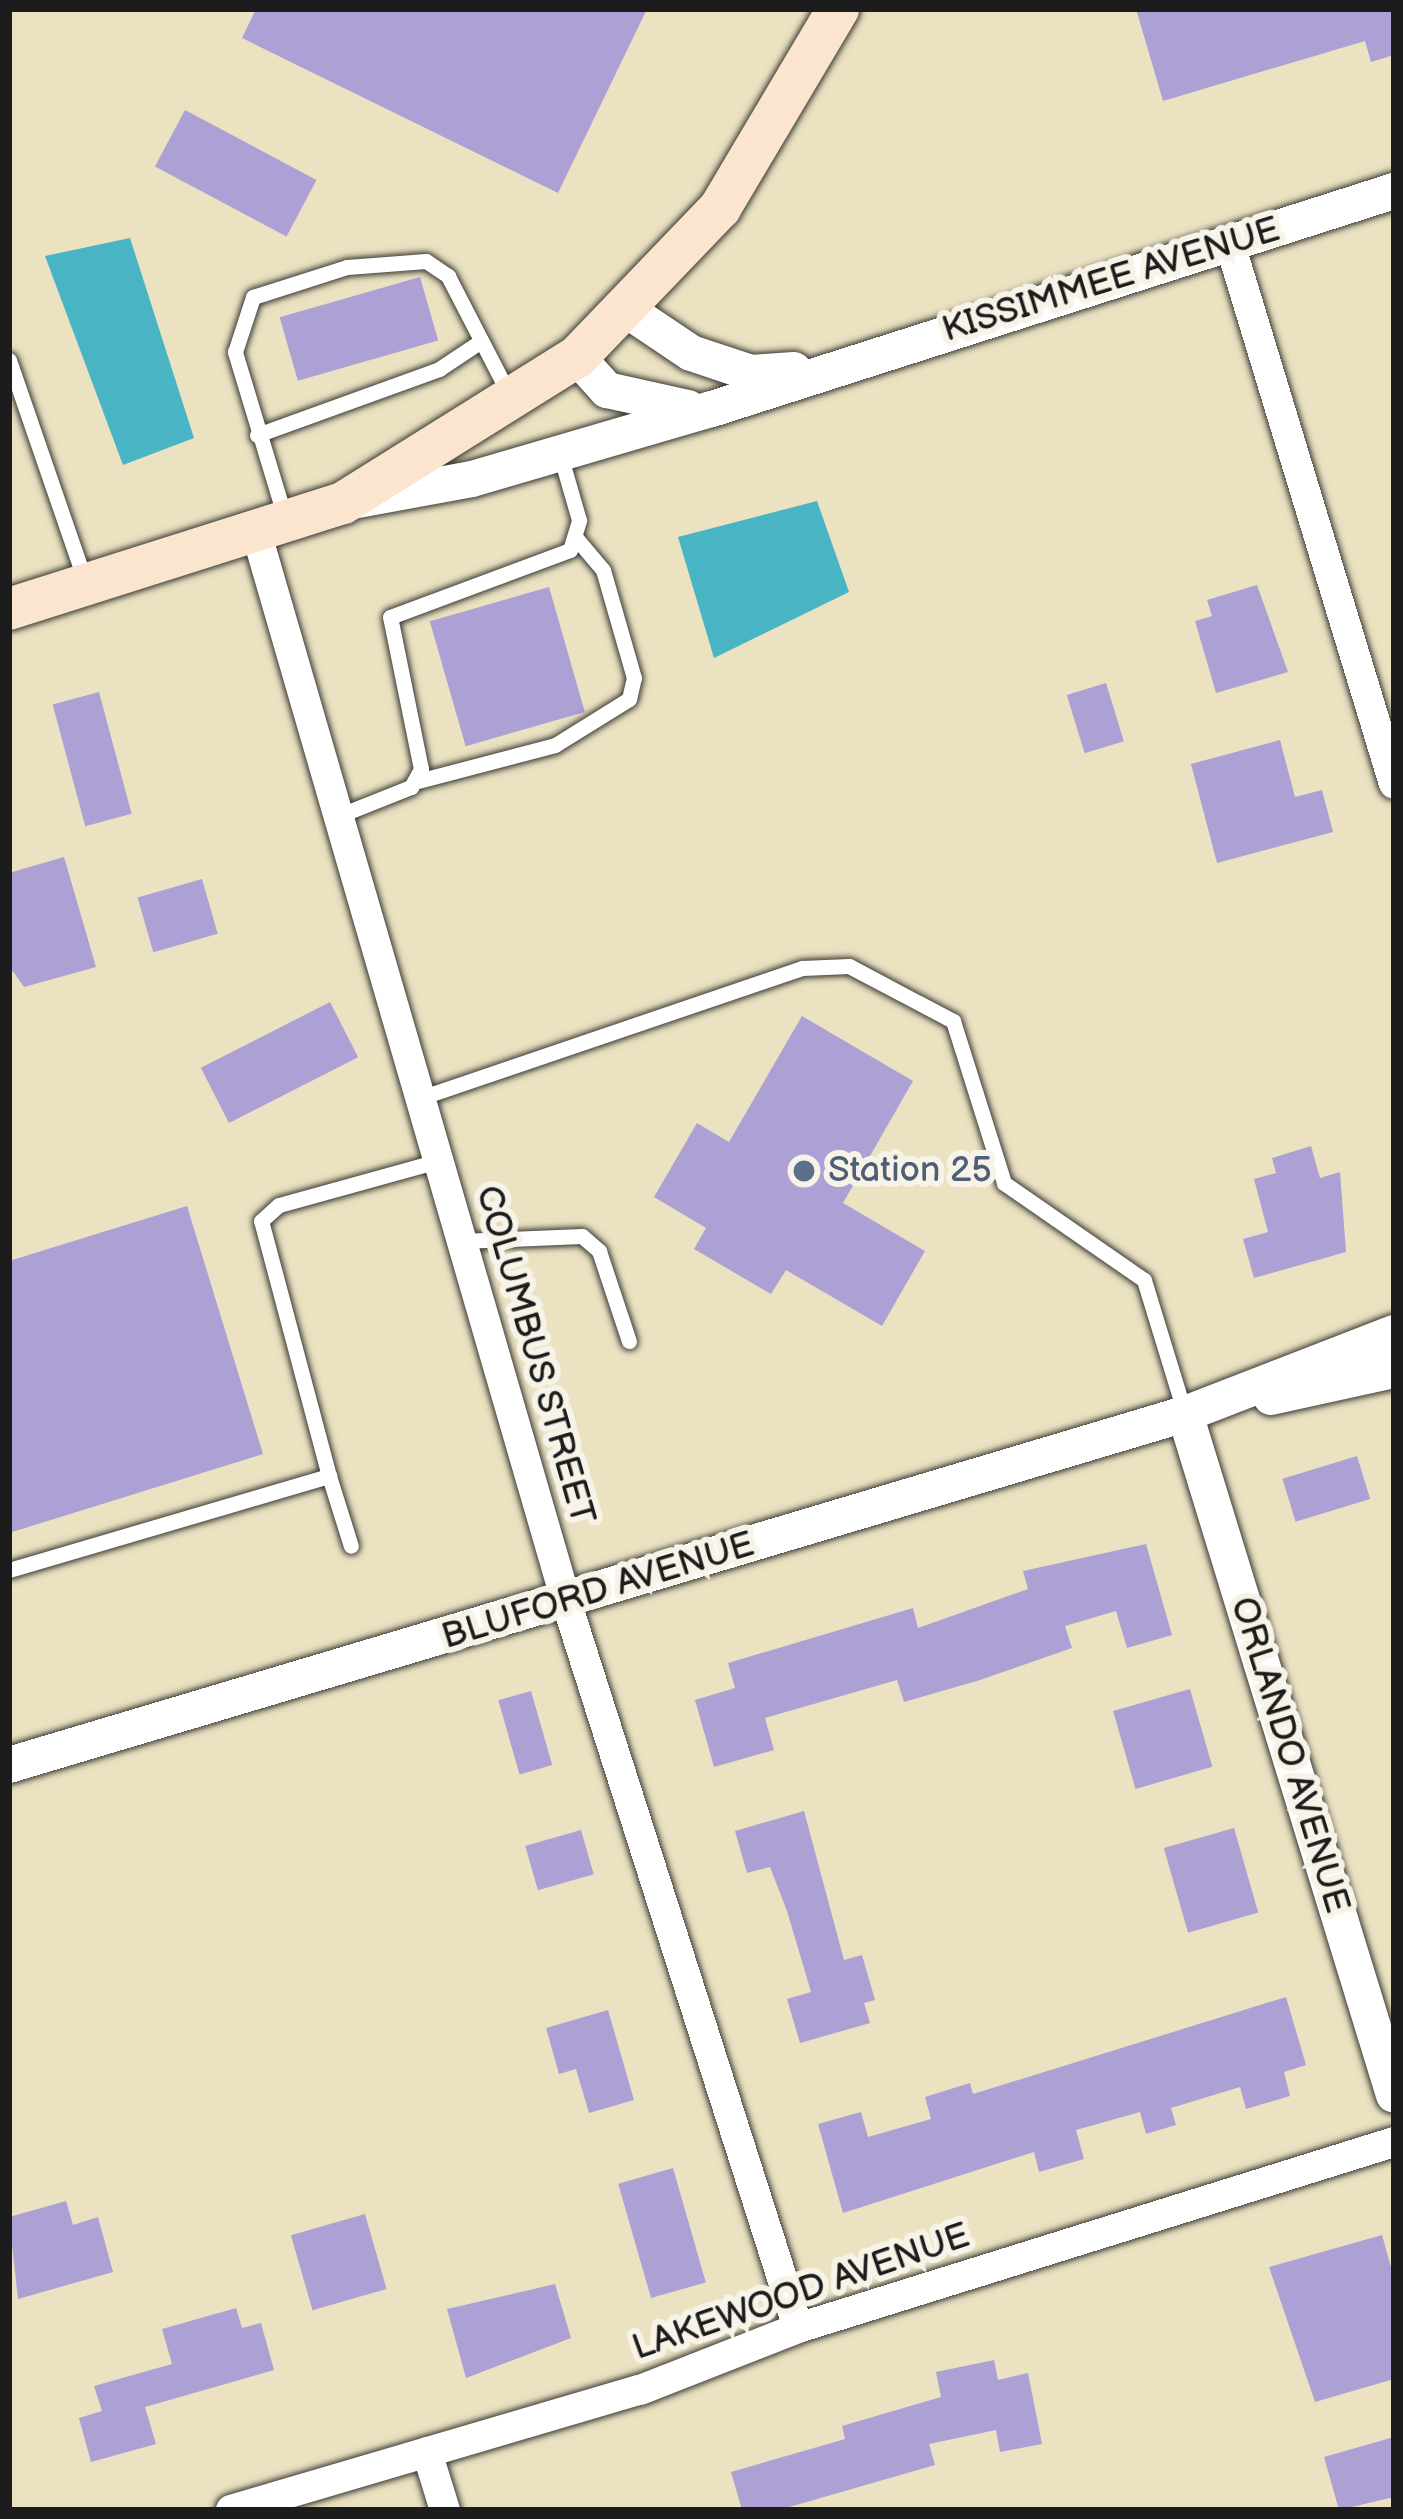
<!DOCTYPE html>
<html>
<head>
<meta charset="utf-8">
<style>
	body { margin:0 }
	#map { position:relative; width:1403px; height:2519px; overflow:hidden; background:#ebe2c2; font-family:"Balsamiq Sans",sans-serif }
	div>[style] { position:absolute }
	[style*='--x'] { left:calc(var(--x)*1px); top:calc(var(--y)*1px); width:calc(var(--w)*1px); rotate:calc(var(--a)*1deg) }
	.water>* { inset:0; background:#48b4c4 }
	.building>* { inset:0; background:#ada0d4; transform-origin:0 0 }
	.roads { filter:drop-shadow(0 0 3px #3b3a35) drop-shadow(0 0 3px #3b3a35) }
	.service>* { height:15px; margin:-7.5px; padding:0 7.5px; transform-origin:7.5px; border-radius:7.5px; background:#fff }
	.minor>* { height:30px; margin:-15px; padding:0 15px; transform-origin:15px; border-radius:15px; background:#fff }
	.tertiary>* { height:36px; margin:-18px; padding:0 18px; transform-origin:18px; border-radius:18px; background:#fff }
	.secondary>* { height:42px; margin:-21px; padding:0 21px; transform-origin:21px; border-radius:21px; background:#fce5cf }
	.dots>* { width:33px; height:33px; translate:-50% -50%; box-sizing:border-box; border:6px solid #f7f3e8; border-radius:50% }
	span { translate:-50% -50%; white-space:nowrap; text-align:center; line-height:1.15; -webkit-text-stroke:12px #f7f3e8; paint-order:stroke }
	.street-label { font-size:36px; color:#1c1c1c }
	.service-label { font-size:36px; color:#4e5e75 }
	.left { translate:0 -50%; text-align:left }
	.frame { position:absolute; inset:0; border:12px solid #1c1c1c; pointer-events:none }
</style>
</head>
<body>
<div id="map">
	<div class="water">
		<i style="clip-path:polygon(130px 238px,194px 438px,123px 465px,45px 256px)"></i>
		<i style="clip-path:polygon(817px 501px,849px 592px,714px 658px,678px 537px)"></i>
	</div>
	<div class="building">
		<i style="clip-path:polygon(256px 9px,647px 9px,558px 193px,242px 38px)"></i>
		<i style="clip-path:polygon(1136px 9px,1394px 9px,1394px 55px,1371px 62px,1365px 41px,1163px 101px)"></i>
		<i style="left:185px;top:110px;width:149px;height:64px;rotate:28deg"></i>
		<i style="left:420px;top:277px;width:66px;height:146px;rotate:74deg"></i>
		<i style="clip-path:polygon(1257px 585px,1288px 672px,1216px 693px,1195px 621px,1212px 616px,1207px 600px)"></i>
		<i style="left:549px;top:587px;width:130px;height:124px;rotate:74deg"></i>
		<i style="left:1106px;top:683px;width:61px;height:41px;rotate:73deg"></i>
		<i style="left:99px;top:692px;width:126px;height:48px;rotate:75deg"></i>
		<i style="clip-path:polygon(1280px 740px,1295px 797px,1322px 790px,1333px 832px,1217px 863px,1191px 764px)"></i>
		<i style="clip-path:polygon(64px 857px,96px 967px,24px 987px,9px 966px,9px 873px)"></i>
		<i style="left:202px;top:879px;width:57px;height:67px;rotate:74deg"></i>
		<i style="left:330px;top:1002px;width:62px;height:145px;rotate:63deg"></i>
		<i style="clip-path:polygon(802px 1016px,913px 1081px,843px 1203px,925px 1251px,882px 1326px,786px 1270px,771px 1294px,694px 1249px,706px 1228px,654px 1197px,697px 1123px,729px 1142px)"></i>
		<i style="clip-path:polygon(1311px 1146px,1320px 1178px,1340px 1172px,1346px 1252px,1254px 1278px,1243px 1239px,1268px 1232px,1254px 1179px,1276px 1173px,1272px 1158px)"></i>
		<i style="clip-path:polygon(187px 1206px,263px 1454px,9px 1533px,9px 1261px)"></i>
		<i style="left:1357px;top:1456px;width:45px;height:78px;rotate:73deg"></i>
		<i style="clip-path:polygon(1146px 1544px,1172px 1635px,1127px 1648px,1116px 1611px,1065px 1626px,1072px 1648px,980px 1680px,904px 1702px,897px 1680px,765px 1718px,774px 1750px,714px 1767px,695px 1700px,735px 1688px,728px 1663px,913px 1608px,918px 1628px,1028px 1589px,1023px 1571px)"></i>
		<i style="left:1190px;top:1689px;width:81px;height:80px;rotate:74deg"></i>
		<i style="left:531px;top:1691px;width:77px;height:34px;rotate:74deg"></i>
		<i style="clip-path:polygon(804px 1811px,844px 1960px,862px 1955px,875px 2000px,864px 2003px,870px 2023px,800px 2043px,787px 1999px,811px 1992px,787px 1911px,770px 1867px,747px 1873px,735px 1831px)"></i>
		<i style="left:1234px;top:1828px;width:88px;height:73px;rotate:74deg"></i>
		<i style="left:581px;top:1830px;width:46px;height:58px;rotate:74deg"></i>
		<i style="clip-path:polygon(1286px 1997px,1306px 2065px,1284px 2072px,1290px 2096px,1246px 2109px,1240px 2087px,1171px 2108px,1176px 2125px,1146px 2134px,1140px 2112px,1076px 2130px,1084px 2159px,1039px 2172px,1034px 2152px,843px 2213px,818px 2124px,861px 2112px,868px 2137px,931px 2119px,925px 2097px,970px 2083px,973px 2094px)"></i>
		<i style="clip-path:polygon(608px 2010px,634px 2100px,589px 2113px,576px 2069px,559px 2074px,546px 2028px)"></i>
		<i style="left:673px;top:2168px;width:119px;height:57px;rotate:74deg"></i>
		<i style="clip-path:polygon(66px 2201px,73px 2225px,98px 2217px,113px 2272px,18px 2299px,9px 2217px)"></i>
		<i style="left:365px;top:2214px;width:78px;height:77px;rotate:74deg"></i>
		<i style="clip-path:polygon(1382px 2235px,1394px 2278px,1394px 2379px,1315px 2402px,1269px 2267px)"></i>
		<i style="clip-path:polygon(555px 2284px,571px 2338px,466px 2378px,447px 2309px)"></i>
		<i style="clip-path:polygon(236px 2308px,242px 2328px,261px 2323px,274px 2370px,145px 2407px,156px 2444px,91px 2462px,79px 2418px,102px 2411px,94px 2386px,172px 2364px,162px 2329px)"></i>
		<i style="clip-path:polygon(994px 2360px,998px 2380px,1028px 2373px,1042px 2444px,1000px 2452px,996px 2430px,929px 2444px,935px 2465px,779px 2510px,742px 2510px,731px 2472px,845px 2439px,842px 2426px,941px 2397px,936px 2372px)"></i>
		<i style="clip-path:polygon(1394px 2437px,1394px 2497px,1339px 2510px,1324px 2457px)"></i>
	</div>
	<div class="roads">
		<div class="service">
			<i style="--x:9;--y:360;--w:236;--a:71"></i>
			<i style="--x:257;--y:435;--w:194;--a:-19.9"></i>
			<i style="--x:439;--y:369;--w:47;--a:-33.7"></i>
			<i style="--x:286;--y:521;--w:177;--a:-106.8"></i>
			<i style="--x:235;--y:352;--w:58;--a:-71.9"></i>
			<i style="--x:253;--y:297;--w:99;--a:-17.7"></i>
			<i style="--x:347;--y:267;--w:79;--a:-4.3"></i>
			<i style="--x:426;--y:261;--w:27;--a:34"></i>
			<i style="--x:448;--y:276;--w:133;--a:62.7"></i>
			<i style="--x:418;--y:781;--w:142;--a:-14.7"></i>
			<i style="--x:555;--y:745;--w:87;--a:-31.9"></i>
			<i style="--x:629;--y:699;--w:22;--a:-77"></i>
			<i style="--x:634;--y:678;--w:112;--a:-106"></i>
			<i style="--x:603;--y:570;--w:42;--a:-130.2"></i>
			<i style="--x:338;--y:816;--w:79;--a:-21.7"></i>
			<i style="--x:411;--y:787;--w:21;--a:-61"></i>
			<i style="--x:421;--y:769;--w:155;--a:-101.5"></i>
			<i style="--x:390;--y:617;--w:192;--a:-20.4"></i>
			<i style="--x:570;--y:550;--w:31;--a:-73"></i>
			<i style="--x:579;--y:520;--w:69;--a:-106.1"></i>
			<i style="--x:420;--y:1098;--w:404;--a:-18.8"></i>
			<i style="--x:802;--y:968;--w:47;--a:-2.4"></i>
			<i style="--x:849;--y:966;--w:118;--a:27.9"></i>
			<i style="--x:953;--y:1021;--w:170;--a:72.5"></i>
			<i style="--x:1004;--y:1183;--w:170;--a:34.7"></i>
			<i style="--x:1144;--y:1280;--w:140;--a:73"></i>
			<i style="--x:461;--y:1241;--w:121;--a:-2.4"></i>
			<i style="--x:582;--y:1236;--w:23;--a:41"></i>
			<i style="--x:599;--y:1251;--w:95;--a:71.6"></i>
			<i style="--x:329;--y:1476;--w:73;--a:72.6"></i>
			<i style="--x:9;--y:1570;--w:334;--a:-16.4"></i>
			<i style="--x:329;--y:1476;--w:264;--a:-104.9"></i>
			<i style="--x:261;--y:1221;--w:24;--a:-42"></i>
			<i style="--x:279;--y:1205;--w:165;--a:-15.5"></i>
		</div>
		<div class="minor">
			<i style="--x:1230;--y:244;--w:564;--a:73.11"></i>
			<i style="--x:257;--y:535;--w:1110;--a:73.83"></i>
			<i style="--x:566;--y:1601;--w:763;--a:72.3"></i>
			<i style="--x:427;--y:2452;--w:61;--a:72.8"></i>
			<i style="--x:231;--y:2510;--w:426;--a:-16.4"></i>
			<i style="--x:640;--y:2390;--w:170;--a:-21.4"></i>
			<i style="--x:798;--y:2328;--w:624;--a:-17.33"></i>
		</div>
		<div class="tertiary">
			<i style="--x:630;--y:312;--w:73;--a:33.9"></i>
			<i style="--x:691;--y:353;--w:63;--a:18.4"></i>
			<i style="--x:751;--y:373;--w:43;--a:-4"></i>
			<i style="--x:577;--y:357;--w:45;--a:47.7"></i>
			<i style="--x:607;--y:390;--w:83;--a:12.5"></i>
			<i style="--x:352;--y:501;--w:122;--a:-10.4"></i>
			<i style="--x:472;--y:479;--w:250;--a:-16.3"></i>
			<i style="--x:712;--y:409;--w:716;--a:-17.73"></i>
			<i style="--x:1271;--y:1397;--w:126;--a:-12.4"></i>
			<i style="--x:1185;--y:1414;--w:712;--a:72.94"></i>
			<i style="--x:9;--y:1765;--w:1227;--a:-16.62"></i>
			<i style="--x:1185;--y:1414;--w:224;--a:-21.2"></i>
		</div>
		<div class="secondary">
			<i style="--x:9;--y:609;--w:350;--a:-17.6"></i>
			<i style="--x:343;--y:503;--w:276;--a:-32"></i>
			<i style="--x:577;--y:357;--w:207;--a:-46.2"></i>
			<i style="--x:720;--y:208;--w:231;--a:-59.3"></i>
		</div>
	</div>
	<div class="dots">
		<i style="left:804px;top:1171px;background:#5c6f8a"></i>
	</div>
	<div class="street-label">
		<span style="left:1111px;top:280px;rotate:-17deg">KISSIMMEE AVENUE</span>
		<span style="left:535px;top:1355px;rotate:74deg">COLUMBUS STREET</span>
		<span style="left:598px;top:1591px;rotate:-17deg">BLUFORD AVENUE</span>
		<span style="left:1290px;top:1755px;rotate:73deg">ORLANDO AVENUE</span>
		<span style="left:801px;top:2292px;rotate:-19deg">LAKEWOOD AVENUE</span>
	</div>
	<div class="service-label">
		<span class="left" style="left:828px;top:1171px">Station 25</span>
	</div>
	<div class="frame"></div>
</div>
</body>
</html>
